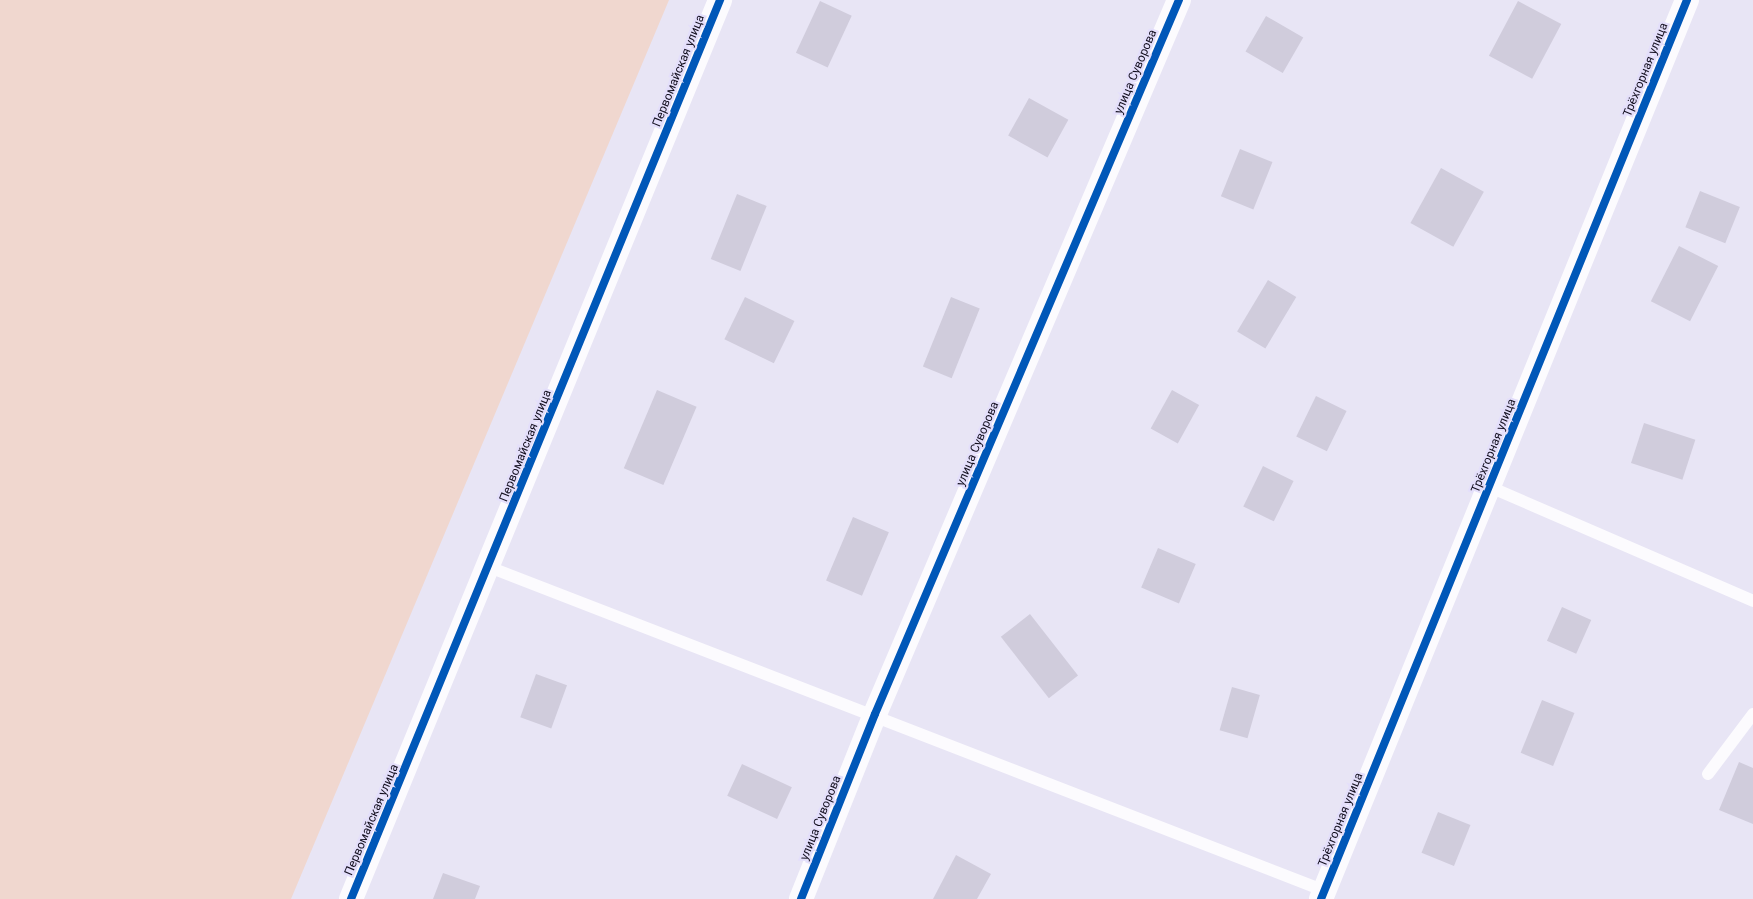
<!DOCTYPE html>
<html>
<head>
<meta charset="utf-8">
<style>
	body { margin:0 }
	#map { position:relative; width:1753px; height:899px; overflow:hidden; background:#e8e5f5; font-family:Roboto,sans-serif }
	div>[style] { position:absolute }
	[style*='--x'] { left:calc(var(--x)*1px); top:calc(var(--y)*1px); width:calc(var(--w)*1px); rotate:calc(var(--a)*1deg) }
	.green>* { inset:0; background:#f0d7cf }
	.building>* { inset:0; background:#d0ccdc; transform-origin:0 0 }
	.lane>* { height:12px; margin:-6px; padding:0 6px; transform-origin:6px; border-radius:6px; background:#fcfbfe }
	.street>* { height:24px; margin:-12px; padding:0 12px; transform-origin:12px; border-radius:12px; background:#fcfbfe }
	.cycleway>* { height:8px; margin:-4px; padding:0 4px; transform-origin:4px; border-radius:4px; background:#0057b8 }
	span { translate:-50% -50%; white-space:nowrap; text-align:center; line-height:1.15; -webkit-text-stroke:4.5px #e4dffb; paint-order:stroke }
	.street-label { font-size:12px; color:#110d1d }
</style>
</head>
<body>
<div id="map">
	<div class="green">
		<i style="clip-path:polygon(0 0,669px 0,291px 899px,0 899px)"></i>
	</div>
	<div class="building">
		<i style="left:820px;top:1px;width:35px;height:57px;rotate:25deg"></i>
		<i style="left:1518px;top:1px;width:49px;height:62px;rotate:28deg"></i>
		<i style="left:1266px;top:16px;width:43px;height:41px;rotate:30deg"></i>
		<i style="left:1029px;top:98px;width:45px;height:43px;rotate:29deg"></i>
		<i style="left:1240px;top:149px;width:35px;height:51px;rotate:22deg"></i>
		<i style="left:1441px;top:168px;width:49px;height:63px;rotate:29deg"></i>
		<i style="left:1700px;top:191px;width:43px;height:39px;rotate:22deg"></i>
		<i style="left:737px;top:194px;width:32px;height:70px;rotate:22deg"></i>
		<i style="left:1679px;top:246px;width:44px;height:62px;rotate:27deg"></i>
		<i style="left:1268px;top:280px;width:33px;height:60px;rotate:31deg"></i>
		<i style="left:745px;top:297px;width:55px;height:47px;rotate:26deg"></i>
		<i style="left:951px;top:297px;width:31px;height:75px;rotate:22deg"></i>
		<i style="left:657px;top:390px;width:43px;height:85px;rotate:23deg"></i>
		<i style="left:1172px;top:390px;width:31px;height:44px;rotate:29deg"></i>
		<i style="left:1316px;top:396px;width:34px;height:45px;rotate:26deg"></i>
		<i style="left:1644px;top:423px;width:54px;height:42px;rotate:18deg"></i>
		<i style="left:1263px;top:466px;width:34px;height:45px;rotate:26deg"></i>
		<i style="left:853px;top:517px;width:39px;height:69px;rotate:23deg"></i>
		<i style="left:1158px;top:548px;width:41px;height:43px;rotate:23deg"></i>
		<i style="left:1562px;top:607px;width:32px;height:37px;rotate:24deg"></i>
		<i style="left:1030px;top:614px;width:78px;height:37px;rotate:52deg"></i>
		<i style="left:536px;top:674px;width:33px;height:46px;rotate:20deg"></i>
		<i style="left:1232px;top:687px;width:29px;height:45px;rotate:16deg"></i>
		<i style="left:1542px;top:700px;width:35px;height:57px;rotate:22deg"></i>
		<i style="clip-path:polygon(1739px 762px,1753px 768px,1753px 824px,1719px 810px)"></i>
		<i style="left:742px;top:764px;width:55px;height:35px;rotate:25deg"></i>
		<i style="left:1438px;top:812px;width:35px;height:44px;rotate:22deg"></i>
		<i style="clip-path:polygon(956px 855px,991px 874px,977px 899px,933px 899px)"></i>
		<i style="clip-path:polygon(443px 873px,480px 886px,475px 899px,433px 899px)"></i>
	</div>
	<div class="lane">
		<i style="--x:1490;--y:487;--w:287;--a:23.4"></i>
		<i style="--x:489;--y:567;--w:897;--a:21.18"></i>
		<i style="--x:1708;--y:774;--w:75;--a:-53.1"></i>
	</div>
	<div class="street">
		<i style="--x:351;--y:899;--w:972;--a:-67.68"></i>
		<i style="--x:801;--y:899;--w:199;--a:-68.2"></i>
		<i style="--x:875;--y:714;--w:776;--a:-66.94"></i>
		<i style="--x:1321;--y:899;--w:971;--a:-67.85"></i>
	</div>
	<div class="cycleway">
		<i style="--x:351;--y:899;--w:972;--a:-67.68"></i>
		<i style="--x:801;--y:899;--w:199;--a:-68.2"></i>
		<i style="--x:875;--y:714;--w:776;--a:-66.94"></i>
		<i style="--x:1321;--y:899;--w:971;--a:-67.85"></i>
	</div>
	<div class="street-label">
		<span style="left:1646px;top:70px;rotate:-68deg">Трёхгорная улица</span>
		<span style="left:679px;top:71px;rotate:-68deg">Первомайская улица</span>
		<span style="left:1136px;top:72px;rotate:-67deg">улица Суворова</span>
		<span style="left:978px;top:444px;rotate:-67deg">улица Суворова</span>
		<span style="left:526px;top:446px;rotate:-68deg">Первомайская улица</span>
		<span style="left:1494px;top:446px;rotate:-68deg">Трёхгорная улица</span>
		<span style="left:821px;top:818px;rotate:-68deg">улица Суворова</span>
		<span style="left:372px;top:820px;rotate:-67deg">Первомайская улица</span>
		<span style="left:1341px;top:820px;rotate:-68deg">Трёхгорная улица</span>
	</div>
</div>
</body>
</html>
